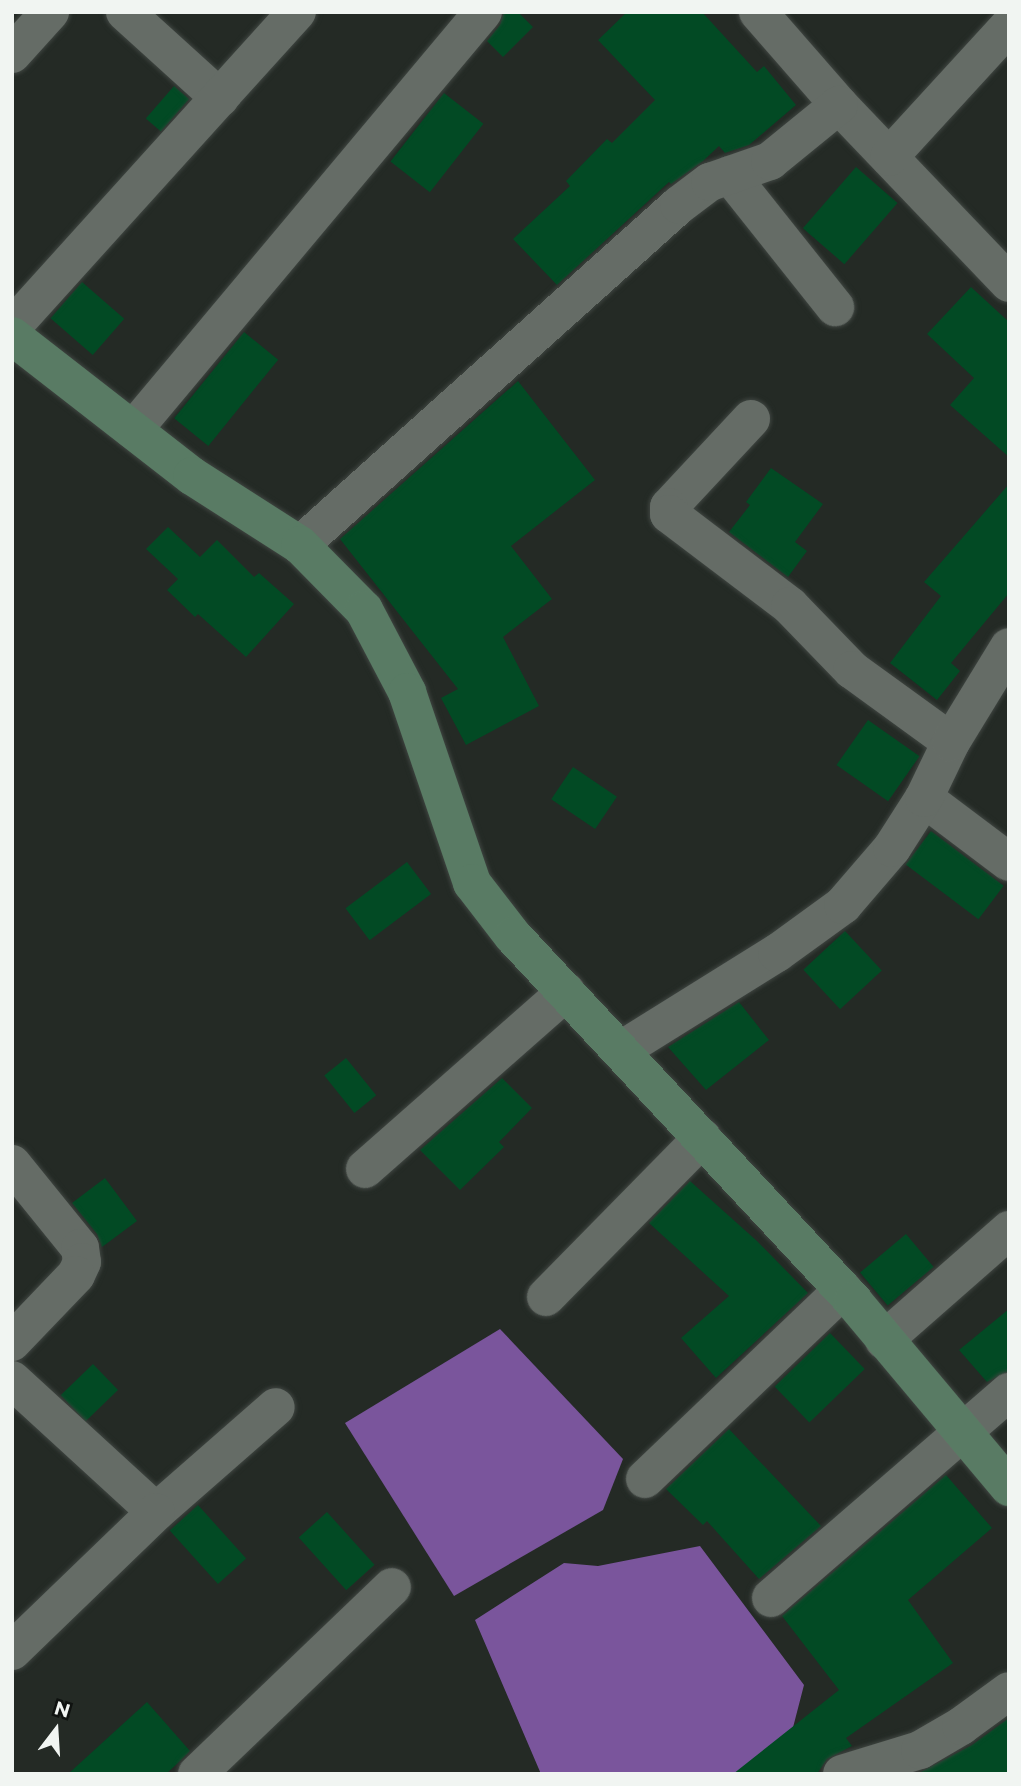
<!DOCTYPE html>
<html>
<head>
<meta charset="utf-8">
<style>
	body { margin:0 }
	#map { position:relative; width:1021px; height:1786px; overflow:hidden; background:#242a25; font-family:Montserrat,sans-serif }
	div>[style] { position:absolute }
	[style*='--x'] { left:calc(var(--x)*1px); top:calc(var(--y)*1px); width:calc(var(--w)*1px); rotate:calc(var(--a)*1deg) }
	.water>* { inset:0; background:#7a559c }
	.building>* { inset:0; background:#024a24; transform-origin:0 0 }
	.roads { filter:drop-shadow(0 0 2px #3f4541) drop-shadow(0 0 2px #3f4541) }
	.street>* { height:38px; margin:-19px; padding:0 19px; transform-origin:19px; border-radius:19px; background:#656c66 }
	.secondary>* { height:38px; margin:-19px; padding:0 19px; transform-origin:19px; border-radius:19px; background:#597b64 }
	span { translate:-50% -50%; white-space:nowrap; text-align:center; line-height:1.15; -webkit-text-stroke:6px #0f1210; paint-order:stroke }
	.frame { position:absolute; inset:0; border:14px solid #f1f5f2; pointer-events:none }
	.north { position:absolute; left:21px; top:1695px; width:70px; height:70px; -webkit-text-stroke:5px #0f1210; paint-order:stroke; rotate:17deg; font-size:19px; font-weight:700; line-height:28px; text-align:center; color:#f1f5f2 }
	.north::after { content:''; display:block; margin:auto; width:24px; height:32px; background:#f1f5f2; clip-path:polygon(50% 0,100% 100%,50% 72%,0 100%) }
</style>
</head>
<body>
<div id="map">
	<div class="water">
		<i style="clip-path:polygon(500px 1329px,623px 1459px,603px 1510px,454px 1596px,345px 1423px)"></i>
		<i style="clip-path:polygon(700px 1546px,804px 1685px,782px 1770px,777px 1774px,541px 1774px,475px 1620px,564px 1563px,598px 1566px)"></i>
	</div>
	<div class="building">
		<i style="clip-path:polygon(504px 12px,518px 12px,533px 27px,503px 57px,487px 41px,500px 25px)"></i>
		<i style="clip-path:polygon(627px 12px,702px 12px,757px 72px,764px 66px,796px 105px,749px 145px,725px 153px,719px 146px,703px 161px,671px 184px,669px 182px,557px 285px,513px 239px,570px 186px,566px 181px,607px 139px,612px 143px,655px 100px,598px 40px)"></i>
		<i style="left:174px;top:86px;width:20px;height:43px;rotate:41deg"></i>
		<i style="left:444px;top:93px;width:50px;height:87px;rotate:38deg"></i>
		<i style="left:856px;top:167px;width:55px;height:81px;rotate:41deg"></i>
		<i style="left:82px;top:282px;width:56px;height:48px;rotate:41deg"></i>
		<i style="clip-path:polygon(971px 287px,1009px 322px,1009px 457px,950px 405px,974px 378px,927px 334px)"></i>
		<i style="left:244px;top:332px;width:44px;height:111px;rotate:39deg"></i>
		<i style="clip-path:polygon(518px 381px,595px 480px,511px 546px,552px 599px,503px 637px,539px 706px,466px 745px,441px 698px,458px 689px,340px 539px)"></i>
		<i style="clip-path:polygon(771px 468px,823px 504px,795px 542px,807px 551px,788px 577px,729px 532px,750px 505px,746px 502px)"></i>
		<i style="clip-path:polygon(1009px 484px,1009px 593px,951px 663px,960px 671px,937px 700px,890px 663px,941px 596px,924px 582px)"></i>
		<i style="clip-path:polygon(168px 527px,200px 557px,217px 540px,254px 577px,259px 573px,294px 604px,246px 657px,198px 614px,195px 617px,167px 590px,178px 579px,146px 549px)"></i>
		<i style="left:868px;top:720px;width:63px;height:55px;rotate:35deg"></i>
		<i style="left:573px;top:767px;width:53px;height:39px;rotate:34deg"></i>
		<i style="left:931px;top:831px;width:91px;height:42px;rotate:37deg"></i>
		<i style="left:407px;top:862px;width:40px;height:77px;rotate:53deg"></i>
		<i style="left:845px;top:931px;width:54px;height:57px;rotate:47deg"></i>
		<i style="clip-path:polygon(739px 1002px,769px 1040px,706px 1090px,668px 1047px)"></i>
		<i style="left:346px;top:1058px;width:48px;height:28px;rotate:51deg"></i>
		<i style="clip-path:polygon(502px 1078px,532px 1108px,499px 1142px,504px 1147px,460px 1190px,420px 1150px)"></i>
		<i style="clip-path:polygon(105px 1178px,137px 1221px,102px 1247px,97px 1234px,72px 1203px)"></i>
		<i style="clip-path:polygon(690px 1181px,757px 1241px,808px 1293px,716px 1378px,681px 1338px,729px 1296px,649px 1223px)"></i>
		<i style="left:906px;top:1234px;width:43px;height:60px;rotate:50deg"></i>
		<i style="clip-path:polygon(1009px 1309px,1009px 1371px,987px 1382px,959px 1350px)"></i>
		<i style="left:830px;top:1333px;width:50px;height:77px;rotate:46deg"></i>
		<i style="left:93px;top:1364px;width:36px;height:45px;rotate:46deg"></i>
		<i style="clip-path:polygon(729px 1429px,821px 1526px,759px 1579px,707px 1521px,703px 1525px,666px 1489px)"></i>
		<i style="clip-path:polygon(946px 1475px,992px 1528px,908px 1600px,953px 1663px,846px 1738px,852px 1746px,827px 1759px,817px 1774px,733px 1774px,839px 1690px,782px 1616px)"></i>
		<i style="left:198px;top:1505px;width:72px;height:38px;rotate:48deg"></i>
		<i style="left:327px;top:1512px;width:71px;height:38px;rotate:48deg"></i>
		<i style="clip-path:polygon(147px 1702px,190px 1751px,179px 1762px,166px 1774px,68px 1774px)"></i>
		<i style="clip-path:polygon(1009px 1718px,1009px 1774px,917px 1774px,972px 1745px)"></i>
	</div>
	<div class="roads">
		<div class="street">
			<i style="--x:125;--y:12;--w:128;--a:42.2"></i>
			<i style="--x:758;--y:12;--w:123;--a:48.9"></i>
			<i style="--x:839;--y:105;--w:246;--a:46.3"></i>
			<i style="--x:12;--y:54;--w:57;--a:-47.9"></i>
			<i style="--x:889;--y:157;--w:178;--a:-47.5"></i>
			<i style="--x:730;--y:175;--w:169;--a:51.5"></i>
			<i style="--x:12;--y:327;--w:425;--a:-47.9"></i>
			<i style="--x:751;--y:419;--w:120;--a:133"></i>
			<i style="--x:669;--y:507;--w:7;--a:90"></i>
			<i style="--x:669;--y:514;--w:152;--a:37.2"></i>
			<i style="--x:790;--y:606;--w:89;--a:45.9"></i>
			<i style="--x:852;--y:670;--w:122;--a:36"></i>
			<i style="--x:133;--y:430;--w:545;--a:-50.06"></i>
			<i style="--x:300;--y:545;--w:509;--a:-41.9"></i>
			<i style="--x:679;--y:205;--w:39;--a:-37"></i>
			<i style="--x:710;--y:182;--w:64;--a:-19.3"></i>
			<i style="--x:770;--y:161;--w:89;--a:-39.1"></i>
			<i style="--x:924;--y:798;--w:106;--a:37"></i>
			<i style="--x:621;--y:1050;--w:184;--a:-31.9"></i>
			<i style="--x:777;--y:953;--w:82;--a:-36"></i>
			<i style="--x:843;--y:905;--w:75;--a:-49.3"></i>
			<i style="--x:892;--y:848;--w:59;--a:-57.4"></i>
			<i style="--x:924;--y:798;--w:62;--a:-64.3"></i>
			<i style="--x:951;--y:742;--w:111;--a:-58.6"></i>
			<i style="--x:12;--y:1164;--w:108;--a:51"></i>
			<i style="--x:80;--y:1248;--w:14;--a:82"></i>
			<i style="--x:82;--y:1262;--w:14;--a:115"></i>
			<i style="--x:76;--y:1275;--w:93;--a:133.7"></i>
			<i style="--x:365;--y:1169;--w:268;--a:-41.4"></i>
			<i style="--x:546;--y:1297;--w:223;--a:-45.5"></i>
			<i style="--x:884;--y:1340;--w:167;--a:-41.3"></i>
			<i style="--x:12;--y:1380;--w:195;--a:42.5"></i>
			<i style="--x:156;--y:1512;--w:159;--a:-41.2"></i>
			<i style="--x:645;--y:1479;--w:274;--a:-43.7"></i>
			<i style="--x:771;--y:1598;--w:315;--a:-40.9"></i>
			<i style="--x:12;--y:1651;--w:200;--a:-44"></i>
			<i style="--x:197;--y:1774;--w:270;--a:-43.8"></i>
			<i style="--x:842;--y:1774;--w:82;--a:-17.1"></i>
			<i style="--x:920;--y:1750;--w:48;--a:-30.3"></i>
			<i style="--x:961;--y:1726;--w:59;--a:-36.1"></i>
		</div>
		<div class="secondary">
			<i style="--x:12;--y:336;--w:228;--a:37.9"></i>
			<i style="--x:192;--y:476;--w:128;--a:32.6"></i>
			<i style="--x:300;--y:545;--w:91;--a:45.4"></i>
			<i style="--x:364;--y:610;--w:93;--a:62.3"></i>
			<i style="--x:407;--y:692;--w:202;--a:71.2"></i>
			<i style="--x:472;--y:883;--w:67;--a:52.3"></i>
			<i style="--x:513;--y:936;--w:499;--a:47"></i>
			<i style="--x:853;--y:1301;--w:243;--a:50"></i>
		</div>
	</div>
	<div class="frame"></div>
	<div class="north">N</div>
</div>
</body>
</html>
